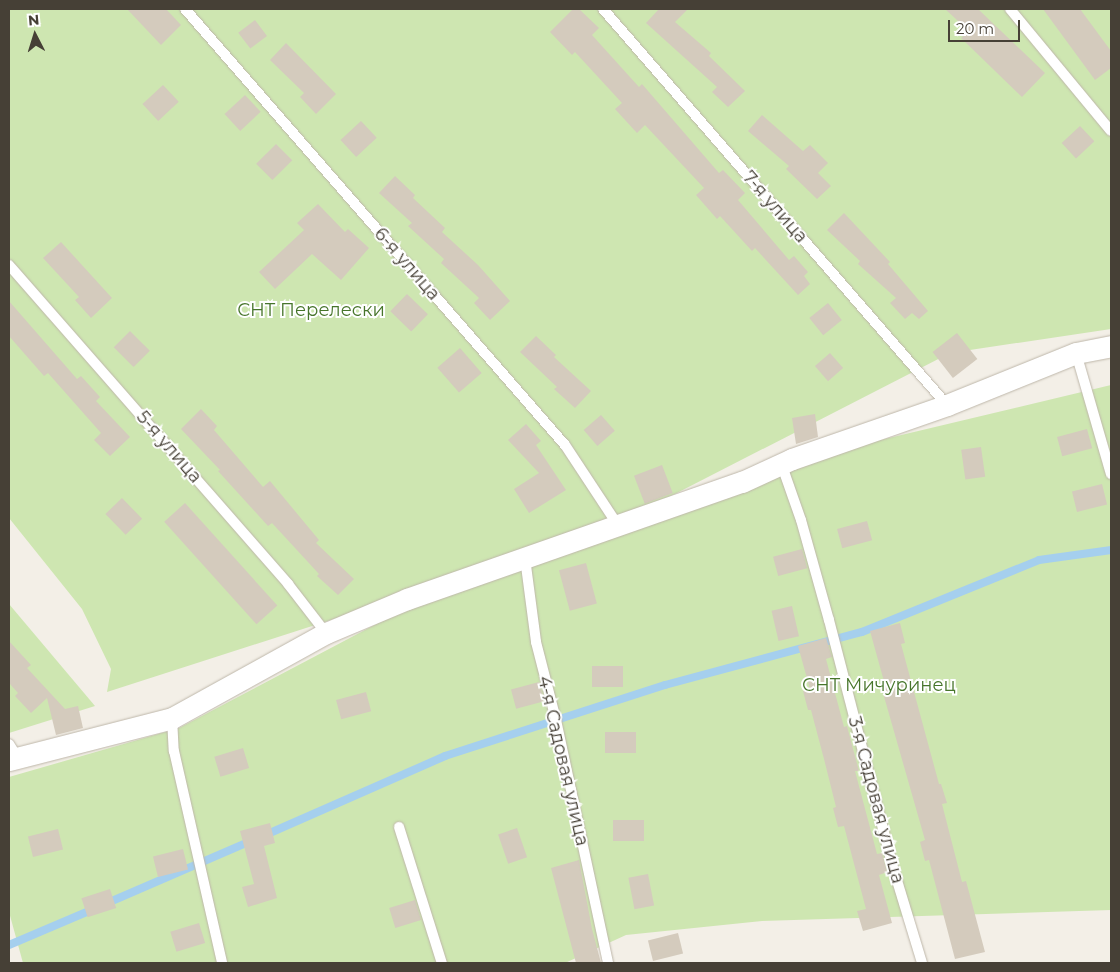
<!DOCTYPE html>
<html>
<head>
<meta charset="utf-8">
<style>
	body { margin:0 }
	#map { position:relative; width:1120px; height:972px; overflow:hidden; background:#f3efe7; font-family:Montserrat,sans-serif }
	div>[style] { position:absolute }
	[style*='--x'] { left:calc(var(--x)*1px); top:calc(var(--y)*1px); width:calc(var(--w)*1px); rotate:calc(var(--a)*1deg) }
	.green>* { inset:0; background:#cee6b1 }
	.stream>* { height:8px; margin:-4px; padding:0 4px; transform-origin:4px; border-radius:4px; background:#a5cfee }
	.building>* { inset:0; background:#d4cbbd; transform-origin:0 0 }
	.roads { filter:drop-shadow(0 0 1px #beb7aa) drop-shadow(0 0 1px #beb7aa) }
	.service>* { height:10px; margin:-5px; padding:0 5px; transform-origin:5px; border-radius:5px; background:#fff }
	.minor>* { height:21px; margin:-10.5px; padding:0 10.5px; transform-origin:10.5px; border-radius:10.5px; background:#fff }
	span { translate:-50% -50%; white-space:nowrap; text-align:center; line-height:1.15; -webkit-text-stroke:4px #fff; paint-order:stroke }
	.street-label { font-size:18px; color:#464036 }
	.park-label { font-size:18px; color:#47752b }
	.frame { position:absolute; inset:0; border:10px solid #464036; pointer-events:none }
	.north { position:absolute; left:10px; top:10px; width:50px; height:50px; -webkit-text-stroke:4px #fff; paint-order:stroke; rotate:355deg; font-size:14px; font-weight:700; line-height:20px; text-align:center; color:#464036 }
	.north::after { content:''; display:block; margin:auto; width:18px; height:22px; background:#464036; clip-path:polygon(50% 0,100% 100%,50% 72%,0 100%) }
	.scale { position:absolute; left:948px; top:20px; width:72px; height:22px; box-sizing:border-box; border:2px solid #464036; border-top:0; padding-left:6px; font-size:15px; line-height:18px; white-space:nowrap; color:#464036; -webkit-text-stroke:4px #fff; paint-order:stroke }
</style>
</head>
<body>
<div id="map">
	<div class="green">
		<i style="clip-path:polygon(9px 9px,1111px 9px,1111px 329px,950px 353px,595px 535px,107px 692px,111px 669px,82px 609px,9px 518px)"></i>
		<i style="clip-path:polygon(1111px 385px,1111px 910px,762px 921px,626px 935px,565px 963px,23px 963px,9px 912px,9px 777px,179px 728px,401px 611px,872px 442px)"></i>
		<i style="clip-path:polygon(9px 604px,95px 706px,9px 733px)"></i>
	</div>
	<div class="stream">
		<i style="--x:263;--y:836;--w:199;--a:-23.7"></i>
		<i style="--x:445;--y:756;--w:231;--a:-17.9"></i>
		<i style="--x:665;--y:685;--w:204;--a:-15.1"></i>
		<i style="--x:862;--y:632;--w:191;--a:-22.1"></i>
		<i style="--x:1039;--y:560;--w:73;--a:-7.9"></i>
		<i style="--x:105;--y:904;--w:161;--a:-23.4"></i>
		<i style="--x:9;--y:945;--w:92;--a:-23"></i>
	</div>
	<div class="building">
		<i style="clip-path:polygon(127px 9px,166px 9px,181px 25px,161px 45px)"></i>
		<i style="clip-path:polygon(573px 9px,579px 9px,599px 28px,592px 35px,639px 87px,642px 84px,719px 173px,723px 170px,745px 193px,738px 200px,789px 260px,794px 256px,808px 272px,804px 276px,810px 284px,798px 295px,755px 248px,752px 251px,720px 216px,717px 219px,696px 195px,704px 188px,645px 125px,637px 133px,615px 109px,622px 103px,575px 52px,572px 55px,550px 32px)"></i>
		<i style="clip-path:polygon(659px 9px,688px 9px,675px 22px,711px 53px,709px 56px,745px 91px,728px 107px,712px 92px,717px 87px,646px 23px)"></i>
		<i style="clip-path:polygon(945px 9px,978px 9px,1045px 73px,1022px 97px,961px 38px,969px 31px)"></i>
		<i style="clip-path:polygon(1043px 9px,1080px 9px,1111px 51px,1111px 68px,1095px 80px)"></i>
		<i style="left:255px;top:20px;width:20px;height:21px;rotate:53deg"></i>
		<i style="clip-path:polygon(286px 43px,336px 94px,316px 114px,300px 97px,304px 93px,270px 60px)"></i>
		<i style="left:163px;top:85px;width:23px;height:28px;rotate:47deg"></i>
		<i style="left:245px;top:95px;width:23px;height:28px;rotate:47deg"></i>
		<i style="clip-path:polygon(762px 115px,803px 151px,810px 145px,828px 163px,818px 173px,831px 186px,817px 199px,786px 169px,789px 166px,748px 131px)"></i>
		<i style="left:361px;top:121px;width:23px;height:28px;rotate:47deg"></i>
		<i style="left:1080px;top:126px;width:21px;height:25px;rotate:47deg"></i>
		<i style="left:276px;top:144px;width:23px;height:28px;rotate:45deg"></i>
		<i style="clip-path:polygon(395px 176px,415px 195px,413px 198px,445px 228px,442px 232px,478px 265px,510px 301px,490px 320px,474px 303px,479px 298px,441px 263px,444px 259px,408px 226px,412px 223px,379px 193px)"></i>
		<i style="clip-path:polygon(318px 204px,345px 232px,348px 229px,369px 248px,341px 280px,312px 254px,275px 289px,259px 272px,304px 230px,297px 223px)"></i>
		<i style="clip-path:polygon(844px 213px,890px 262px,888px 264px,928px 311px,919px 319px,912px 313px,905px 319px,890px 303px,896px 298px,858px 264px,860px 261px,827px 230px)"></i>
		<i style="clip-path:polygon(61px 242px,112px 298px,91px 318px,75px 300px,79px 297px,43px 258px)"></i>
		<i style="left:407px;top:294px;width:29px;height:24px;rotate:44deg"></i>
		<i style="clip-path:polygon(9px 301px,77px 379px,81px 376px,100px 397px,96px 401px,130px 437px,110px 456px,94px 440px,101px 433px,48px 373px,44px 376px,9px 336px)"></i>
		<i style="left:828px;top:303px;width:22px;height:24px;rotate:51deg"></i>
		<i style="left:130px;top:331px;width:28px;height:23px;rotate:45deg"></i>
		<i style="left:957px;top:333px;width:33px;height:31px;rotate:52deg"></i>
		<i style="clip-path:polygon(536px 336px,556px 355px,554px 357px,591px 391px,575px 408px,554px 389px,557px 387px,520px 352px)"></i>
		<i style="left:460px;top:348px;width:33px;height:30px;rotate:49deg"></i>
		<i style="left:830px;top:353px;width:20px;height:20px;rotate:49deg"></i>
		<i style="clip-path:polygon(201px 409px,217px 426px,214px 430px,263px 487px,270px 481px,319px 540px,316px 543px,354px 579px,338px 595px,317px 576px,319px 574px,272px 523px,268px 526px,218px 471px,220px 470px,181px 429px)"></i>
		<i style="clip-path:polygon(815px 414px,818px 437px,796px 444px,792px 418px)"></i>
		<i style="left:601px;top:415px;width:21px;height:23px;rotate:49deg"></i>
		<i style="clip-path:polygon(526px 424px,541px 441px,536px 445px,566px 490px,529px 513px,514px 489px,539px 473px,508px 440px)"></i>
		<i style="left:1087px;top:429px;width:20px;height:31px;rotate:75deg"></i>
		<i style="left:981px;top:447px;width:30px;height:20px;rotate:82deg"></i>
		<i style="left:662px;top:465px;width:30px;height:30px;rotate:69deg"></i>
		<i style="left:1102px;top:484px;width:21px;height:31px;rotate:76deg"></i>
		<i style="left:122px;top:498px;width:29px;height:23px;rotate:46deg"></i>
		<i style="left:185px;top:503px;width:138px;height:28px;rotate:48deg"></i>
		<i style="left:867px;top:521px;width:20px;height:31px;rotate:75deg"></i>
		<i style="left:802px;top:549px;width:20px;height:30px;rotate:75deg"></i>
		<i style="left:586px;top:563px;width:42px;height:28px;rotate:75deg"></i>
		<i style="left:792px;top:606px;width:31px;height:21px;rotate:77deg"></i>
		<i style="clip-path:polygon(900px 623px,905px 643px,901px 644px,939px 784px,941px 784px,947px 803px,942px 804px,962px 882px,966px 881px,985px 952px,955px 959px,929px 860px,925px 861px,920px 842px,925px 840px,881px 686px,885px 685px,870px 631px)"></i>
		<i style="clip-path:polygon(826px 638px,832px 657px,826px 659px,844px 727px,847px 726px,852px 745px,859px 771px,855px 771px,877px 854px,882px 853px,887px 872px,879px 875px,892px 923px,863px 931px,857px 911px,866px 909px,844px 826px,838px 827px,833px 808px,836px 807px,824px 759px,811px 710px,808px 710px,803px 691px,810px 689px,798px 646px)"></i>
		<i style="clip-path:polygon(9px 641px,31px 665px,27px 668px,65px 709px,78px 706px,83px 728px,56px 735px,47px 698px,31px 713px,15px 696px,18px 693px,10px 684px,9px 686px)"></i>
		<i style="left:592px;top:666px;width:31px;height:21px"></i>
		<i style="left:539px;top:682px;width:20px;height:29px;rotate:75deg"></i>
		<i style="left:366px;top:692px;width:20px;height:31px;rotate:75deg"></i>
		<i style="left:605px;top:732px;width:31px;height:21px"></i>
		<i style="left:243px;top:748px;width:21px;height:30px;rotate:73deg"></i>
		<i style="left:613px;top:820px;width:31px;height:21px"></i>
		<i style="clip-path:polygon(270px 823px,275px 843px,264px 846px,277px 898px,248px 907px,242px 887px,254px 884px,240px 831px)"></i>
		<i style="left:517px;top:828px;width:31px;height:20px;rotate:71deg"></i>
		<i style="left:58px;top:829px;width:21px;height:31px;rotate:76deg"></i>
		<i style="left:183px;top:849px;width:21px;height:31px;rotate:76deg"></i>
		<i style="clip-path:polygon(579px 860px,592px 929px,601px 963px,576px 963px,551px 868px)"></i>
		<i style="left:648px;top:874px;width:32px;height:20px;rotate:79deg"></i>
		<i style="left:110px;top:889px;width:20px;height:30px;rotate:72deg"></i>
		<i style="left:415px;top:900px;width:21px;height:27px;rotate:73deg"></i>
		<i style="left:199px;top:923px;width:21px;height:30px;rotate:73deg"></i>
		<i style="left:678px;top:933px;width:21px;height:31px;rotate:76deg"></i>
	</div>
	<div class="roads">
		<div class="service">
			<i style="--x:185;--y:9;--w:578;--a:48.93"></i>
			<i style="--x:565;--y:445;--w:98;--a:56.6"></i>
			<i style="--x:603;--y:9;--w:525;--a:49.02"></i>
			<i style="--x:1010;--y:9;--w:158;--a:50.4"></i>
			<i style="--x:9;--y:265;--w:424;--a:48.8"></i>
			<i style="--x:288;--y:584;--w:62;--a:52.2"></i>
			<i style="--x:1076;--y:353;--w:126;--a:73.9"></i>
			<i style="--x:781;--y:463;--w:60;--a:70.7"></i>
			<i style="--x:801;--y:520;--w:104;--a:74.4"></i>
			<i style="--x:829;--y:620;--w:252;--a:75.5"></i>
			<i style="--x:892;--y:864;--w:103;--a:73.1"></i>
			<i style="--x:525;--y:558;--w:85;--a:82.5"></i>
			<i style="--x:536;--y:642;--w:81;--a:75.6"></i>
			<i style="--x:556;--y:720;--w:249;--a:77.9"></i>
			<i style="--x:172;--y:718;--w:33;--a:87"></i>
			<i style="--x:174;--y:751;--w:217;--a:77.2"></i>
			<i style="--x:9;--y:744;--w:15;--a:58"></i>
			<i style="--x:399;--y:827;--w:143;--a:72.5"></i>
		</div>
		<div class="minor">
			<i style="--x:9;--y:760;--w:168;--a:-14.4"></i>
			<i style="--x:172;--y:718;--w:176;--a:-28.9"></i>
			<i style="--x:326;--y:633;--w:88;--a:-22.8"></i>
			<i style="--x:407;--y:599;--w:355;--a:-19.3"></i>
			<i style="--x:742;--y:482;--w:55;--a:-24.7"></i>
			<i style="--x:792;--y:459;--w:164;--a:-19.2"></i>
			<i style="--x:947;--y:405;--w:139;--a:-22"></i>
			<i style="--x:1076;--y:353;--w:36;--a:-11"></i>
		</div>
	</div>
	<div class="street-label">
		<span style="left:775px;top:207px;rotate:49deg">7-я улица</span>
		<span style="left:407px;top:264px;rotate:49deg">6-я улица</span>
		<span style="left:169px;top:447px;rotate:49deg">5-я улица</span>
		<span style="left:563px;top:761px;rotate:77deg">4-я Садовая улица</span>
		<span style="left:876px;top:800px;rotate:75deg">3-я Садовая улица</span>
	</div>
	<div class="park-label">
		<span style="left:311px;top:310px">СНТ Перелески</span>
		<span style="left:879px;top:685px">СНТ Мичуринец</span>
	</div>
	<div class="frame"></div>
	<div class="north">N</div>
	<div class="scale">20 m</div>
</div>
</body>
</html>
